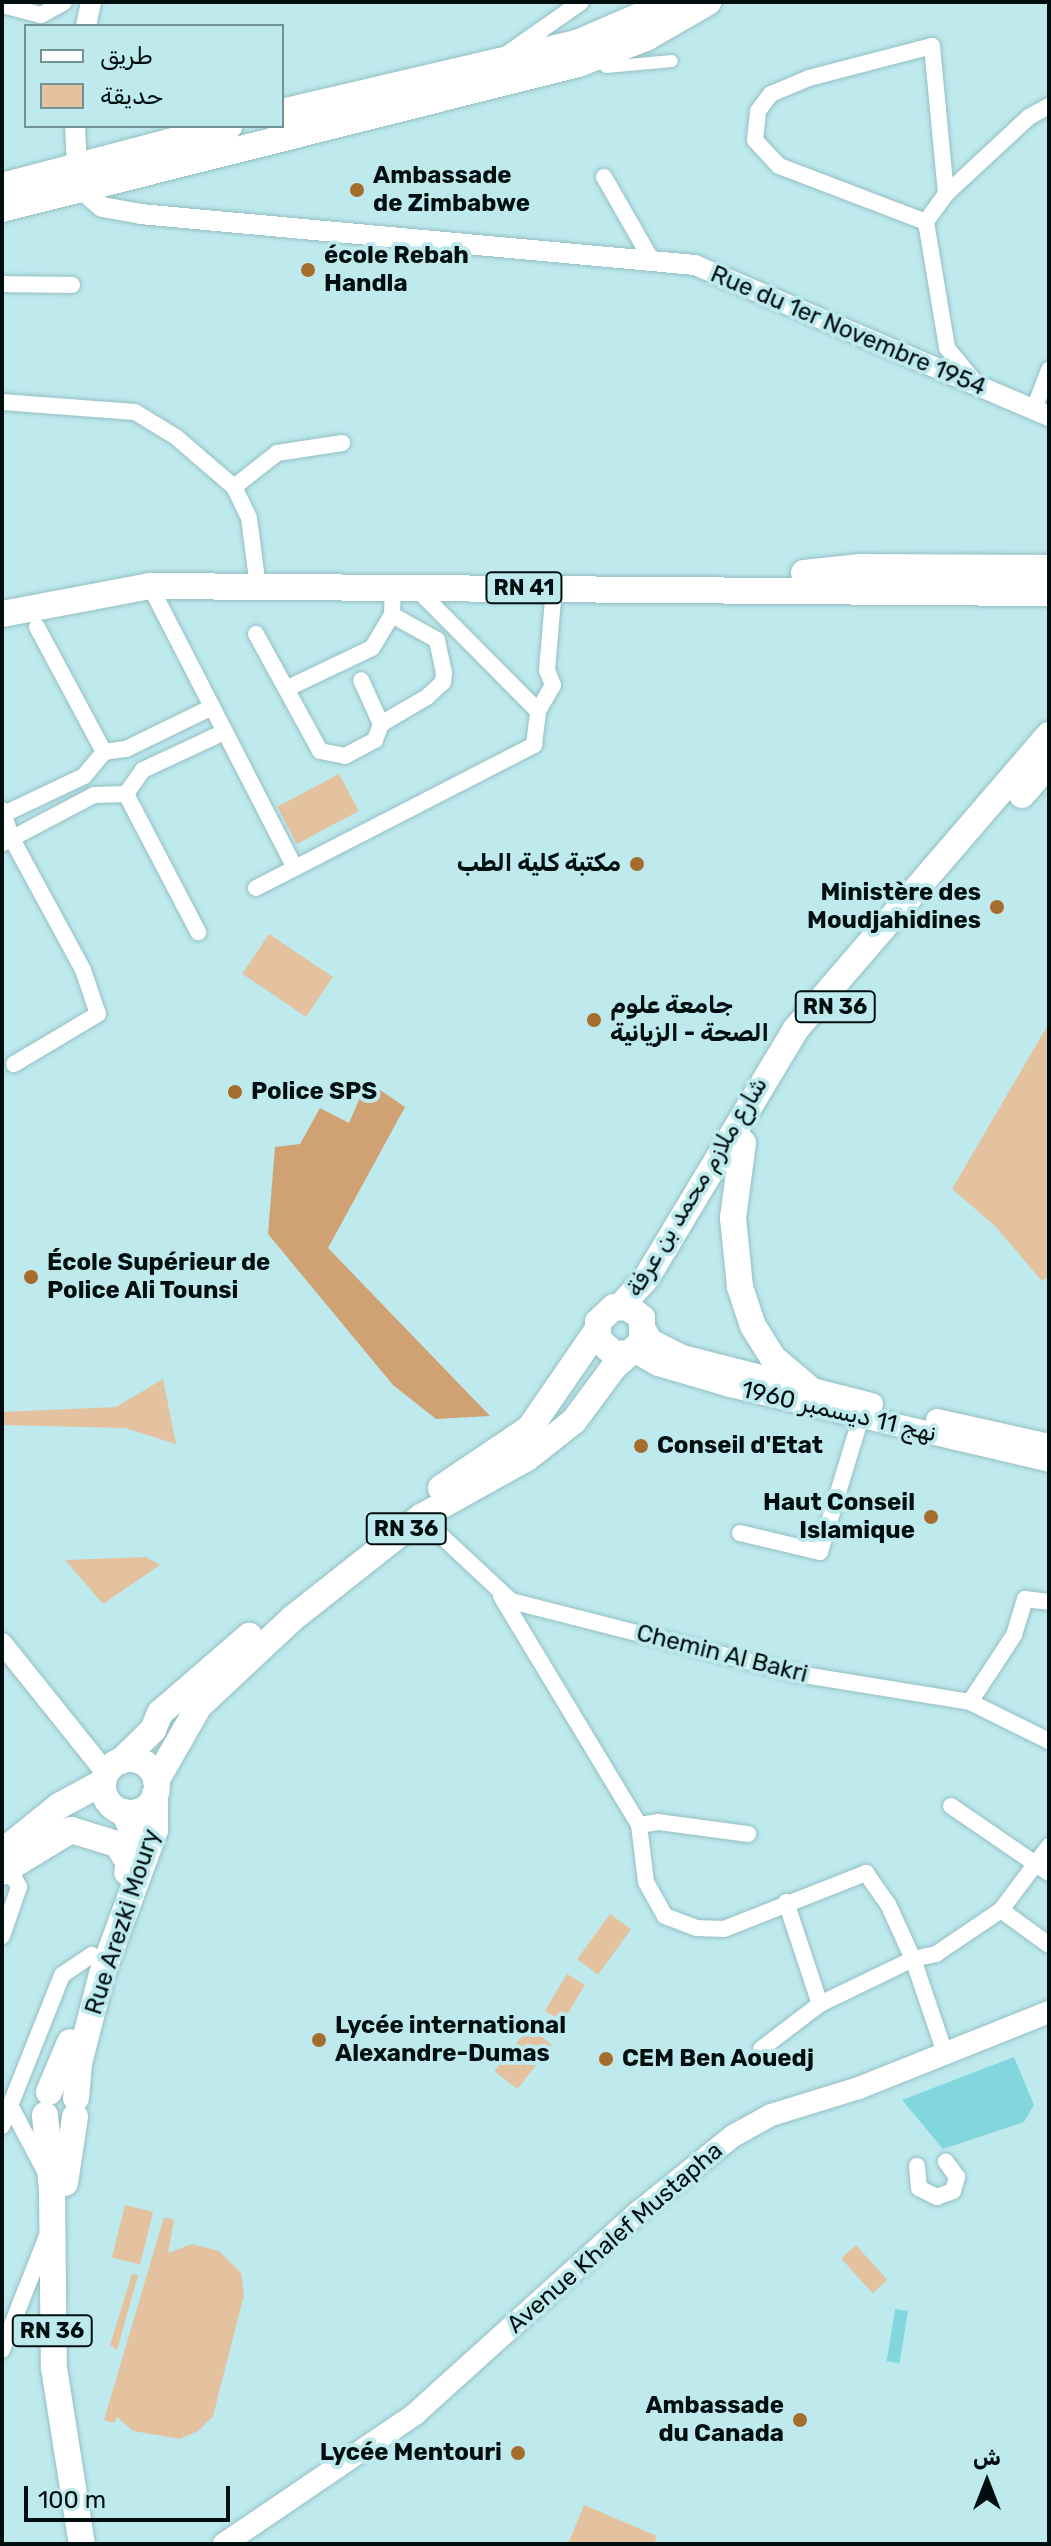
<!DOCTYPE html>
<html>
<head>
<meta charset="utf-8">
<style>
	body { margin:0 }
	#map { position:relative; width:1051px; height:2546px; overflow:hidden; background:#beeaee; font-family:Rubik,Vazirmatn,sans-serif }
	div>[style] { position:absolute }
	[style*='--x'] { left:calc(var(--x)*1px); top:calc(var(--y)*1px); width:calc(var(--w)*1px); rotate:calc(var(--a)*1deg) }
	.green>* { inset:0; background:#e4c19f; transform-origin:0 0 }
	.forest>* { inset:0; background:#d0a173 }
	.water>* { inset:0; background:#82d7df; transform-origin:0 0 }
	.roads { filter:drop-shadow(0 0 2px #94bfc3) drop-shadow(0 0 2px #94bfc3) }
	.pedestrian>* { height:12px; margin:-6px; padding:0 6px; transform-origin:6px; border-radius:6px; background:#fff }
	.minor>* { height:16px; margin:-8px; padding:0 8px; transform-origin:8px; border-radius:8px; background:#fff }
	.tertiary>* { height:20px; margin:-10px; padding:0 10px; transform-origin:10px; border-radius:10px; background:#fff }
	.secondary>* { height:22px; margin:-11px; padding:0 11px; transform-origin:11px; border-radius:11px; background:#fff }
	.primary>* { height:26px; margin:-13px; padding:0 13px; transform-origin:13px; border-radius:13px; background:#fff }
	.primary>.ring { margin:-13px; padding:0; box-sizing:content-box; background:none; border:26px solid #fff; border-radius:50% }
	.trunk>* { height:26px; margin:-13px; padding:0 13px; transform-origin:13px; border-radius:13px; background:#fff }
	.dots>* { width:22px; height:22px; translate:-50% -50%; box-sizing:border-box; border:4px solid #beeaee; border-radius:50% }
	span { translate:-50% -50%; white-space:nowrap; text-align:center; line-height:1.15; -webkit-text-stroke:8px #beeaee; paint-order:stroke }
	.shield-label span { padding:2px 6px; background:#beeaee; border:2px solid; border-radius:6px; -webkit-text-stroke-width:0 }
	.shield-label { font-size:22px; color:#010e10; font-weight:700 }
	.poi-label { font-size:24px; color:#010e10; font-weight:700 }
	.left { translate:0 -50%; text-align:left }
	.right { translate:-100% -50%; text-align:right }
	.street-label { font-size:24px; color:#010e10 }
	.frame { position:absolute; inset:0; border:4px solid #010e10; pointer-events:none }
	.legend { position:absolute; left:24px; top:24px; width:260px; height:104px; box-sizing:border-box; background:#beeaee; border:2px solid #729295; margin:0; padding:10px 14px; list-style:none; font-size:24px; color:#010e10 }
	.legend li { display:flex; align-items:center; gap:16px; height:40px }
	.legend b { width:40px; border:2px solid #729295 }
	.north { position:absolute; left:947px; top:2442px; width:80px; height:80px; -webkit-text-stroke:6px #beeaee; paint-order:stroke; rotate:0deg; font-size:22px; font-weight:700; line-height:32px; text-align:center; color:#010e10 }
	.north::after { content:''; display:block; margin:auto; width:28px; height:36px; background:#010e10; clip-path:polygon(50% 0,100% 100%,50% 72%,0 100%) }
	.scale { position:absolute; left:24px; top:2486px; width:206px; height:36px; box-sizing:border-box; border:4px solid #010e10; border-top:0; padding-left:10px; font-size:24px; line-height:28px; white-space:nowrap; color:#010e10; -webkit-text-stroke:6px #beeaee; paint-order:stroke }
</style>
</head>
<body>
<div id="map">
	<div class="green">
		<i style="left:339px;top:774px;width:42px;height:70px;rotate:62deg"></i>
		<i style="left:269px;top:934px;width:77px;height:48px;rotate:34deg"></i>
		<i style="clip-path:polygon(1049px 1023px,1049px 1276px,1042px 1281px,995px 1226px,952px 1189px)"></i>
		<i style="clip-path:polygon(163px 1379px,176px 1444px,125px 1428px,2px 1425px,2px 1412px,116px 1407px)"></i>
		<i style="clip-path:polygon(146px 1557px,160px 1565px,103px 1604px,65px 1560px)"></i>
		<i style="left:610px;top:1914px;width:26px;height:56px;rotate:36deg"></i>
		<i style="left:567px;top:1974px;width:21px;height:43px;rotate:31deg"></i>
		<i style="left:529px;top:2027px;width:29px;height:56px;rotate:38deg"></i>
		<i style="left:125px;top:2205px;width:29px;height:54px;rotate:14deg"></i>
		<i style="clip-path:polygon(164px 2217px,174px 2220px,168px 2253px,192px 2244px,219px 2251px,241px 2273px,244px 2295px,213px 2416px,198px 2431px,180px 2439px,133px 2431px,117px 2417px,114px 2423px,104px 2420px)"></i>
		<i style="left:856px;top:2245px;width:47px;height:20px;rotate:48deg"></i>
		<i style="clip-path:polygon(132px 2274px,138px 2275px,117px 2350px,110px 2345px)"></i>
		<i style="clip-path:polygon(584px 2505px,657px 2536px,654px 2544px,568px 2544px)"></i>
	</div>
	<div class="forest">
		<i style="clip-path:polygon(367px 1081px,405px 1107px,328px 1248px,490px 1416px,436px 1419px,393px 1385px,268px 1234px,275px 1147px,300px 1144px,320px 1108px,349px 1123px)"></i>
	</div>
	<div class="water">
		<i style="clip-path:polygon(1014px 2057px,1034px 2105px,1024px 2122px,943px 2149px,902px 2100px)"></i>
		<i style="left:895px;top:2309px;width:13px;height:53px;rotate:9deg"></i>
	</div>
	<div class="roads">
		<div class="pedestrian">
			<i style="--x:606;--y:67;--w:66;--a:-5.2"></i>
		</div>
		<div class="minor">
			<i style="--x:2;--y:5;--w:40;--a:14.4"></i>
			<i style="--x:41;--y:15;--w:26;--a:-29"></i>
			<i style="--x:504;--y:56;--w:94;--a:-35"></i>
			<i style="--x:604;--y:177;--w:95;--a:60.2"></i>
			<i style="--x:946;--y:194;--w:113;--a:-42.9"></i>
			<i style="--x:1029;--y:117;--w:23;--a:-29"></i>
			<i style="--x:926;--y:222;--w:157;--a:-159.1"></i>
			<i style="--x:779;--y:166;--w:35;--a:-133"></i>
			<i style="--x:755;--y:140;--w:29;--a:-84"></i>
			<i style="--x:758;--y:111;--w:21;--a:-53"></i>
			<i style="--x:771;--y:94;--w:41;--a:-22.8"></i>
			<i style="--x:809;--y:78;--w:127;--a:-14.6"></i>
			<i style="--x:932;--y:46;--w:149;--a:84.6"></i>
			<i style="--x:946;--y:194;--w:34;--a:126"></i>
			<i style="--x:926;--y:222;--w:128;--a:80.5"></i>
			<i style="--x:947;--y:348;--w:43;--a:50.7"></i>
			<i style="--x:2;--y:284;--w:70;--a:0.8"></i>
			<i style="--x:2;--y:402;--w:133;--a:4.3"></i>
			<i style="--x:135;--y:412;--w:48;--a:31.4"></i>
			<i style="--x:176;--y:437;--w:77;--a:40.8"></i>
			<i style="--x:234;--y:487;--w:34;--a:64"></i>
			<i style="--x:249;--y:518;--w:54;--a:82.6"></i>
			<i style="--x:1034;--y:409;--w:42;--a:-69"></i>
			<i style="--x:234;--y:487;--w:55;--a:-38.3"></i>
			<i style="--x:277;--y:453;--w:66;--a:-8.7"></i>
			<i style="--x:150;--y:586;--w:317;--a:62.8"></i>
			<i style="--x:37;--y:627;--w:142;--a:61.8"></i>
			<i style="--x:256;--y:634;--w:133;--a:61.3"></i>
			<i style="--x:320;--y:751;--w:25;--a:11"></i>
			<i style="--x:345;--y:756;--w:34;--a:-28"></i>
			<i style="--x:375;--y:740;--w:17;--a:-69"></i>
			<i style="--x:381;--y:724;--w:48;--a:-114.4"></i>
			<i style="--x:288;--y:688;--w:93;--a:-25.5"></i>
			<i style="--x:372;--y:648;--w:39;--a:-59"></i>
			<i style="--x:392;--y:615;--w:29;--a:-88"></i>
			<i style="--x:538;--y:711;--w:30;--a:-60"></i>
			<i style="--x:553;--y:685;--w:16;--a:-112"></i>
			<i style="--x:547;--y:670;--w:82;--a:-85.1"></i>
			<i style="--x:381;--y:724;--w:53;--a:-30.4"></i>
			<i style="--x:427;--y:697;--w:22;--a:-43"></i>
			<i style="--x:443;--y:682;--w:9;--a:-84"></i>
			<i style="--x:444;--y:673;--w:34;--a:-102"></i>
			<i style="--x:437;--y:640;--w:51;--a:-150.9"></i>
			<i style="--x:126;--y:794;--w:156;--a:62.4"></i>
			<i style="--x:2;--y:810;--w:31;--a:71"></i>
			<i style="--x:12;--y:839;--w:149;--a:61.5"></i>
			<i style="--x:83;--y:970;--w:46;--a:71.2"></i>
			<i style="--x:98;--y:1014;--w:98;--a:149.2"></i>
			<i style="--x:2;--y:815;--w:91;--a:-25.4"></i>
			<i style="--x:84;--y:776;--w:31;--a:-50"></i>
			<i style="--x:104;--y:752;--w:22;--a:-8"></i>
			<i style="--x:126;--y:749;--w:93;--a:-26"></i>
			<i style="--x:3;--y:843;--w:103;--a:-27.8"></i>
			<i style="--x:94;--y:795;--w:32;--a:-2"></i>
			<i style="--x:126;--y:794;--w:29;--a:-55"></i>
			<i style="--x:143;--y:770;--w:89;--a:-25.1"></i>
			<i style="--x:256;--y:888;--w:313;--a:-27.2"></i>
			<i style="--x:534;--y:745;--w:34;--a:-83"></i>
			<i style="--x:538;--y:711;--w:175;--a:-134.8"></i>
			<i style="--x:421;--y:1517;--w:123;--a:43"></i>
			<i style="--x:511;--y:1601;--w:296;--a:14.3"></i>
			<i style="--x:798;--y:1674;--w:174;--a:9.2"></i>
			<i style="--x:970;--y:1702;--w:88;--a:26.3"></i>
			<i style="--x:740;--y:1533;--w:82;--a:13.4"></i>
			<i style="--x:820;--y:1552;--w:141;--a:-73.1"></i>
			<i style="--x:501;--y:1596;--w:267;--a:58.9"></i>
			<i style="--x:639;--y:1825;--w:57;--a:83"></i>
			<i style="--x:646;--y:1882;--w:39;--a:61"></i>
			<i style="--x:665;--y:1916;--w:33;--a:21"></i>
			<i style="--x:696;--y:1928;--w:28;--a:2"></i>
			<i style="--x:724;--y:1929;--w:153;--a:-21.5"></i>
			<i style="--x:866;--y:1873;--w:38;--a:55"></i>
			<i style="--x:888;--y:1904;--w:60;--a:65.6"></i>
			<i style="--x:913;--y:1959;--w:99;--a:71.2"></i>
			<i style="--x:970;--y:1702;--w:80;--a:-56.7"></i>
			<i style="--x:1014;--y:1635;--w:38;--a:-73"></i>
			<i style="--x:1025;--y:1599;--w:24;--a:7"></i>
			<i style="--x:951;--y:1806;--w:119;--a:34.4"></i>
			<i style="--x:639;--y:1825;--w:19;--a:-9"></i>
			<i style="--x:658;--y:1822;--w:91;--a:7.6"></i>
			<i style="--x:2;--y:1874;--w:13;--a:18"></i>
			<i style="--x:14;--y:1878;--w:10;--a:61"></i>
			<i style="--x:19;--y:1887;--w:52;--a:109.1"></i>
			<i style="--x:786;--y:1902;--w:108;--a:71.6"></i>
			<i style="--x:1001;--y:1910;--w:59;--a:36.1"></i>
			<i style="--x:761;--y:2049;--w:74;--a:-37.3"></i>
			<i style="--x:820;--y:2004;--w:103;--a:-25.8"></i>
			<i style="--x:913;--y:1959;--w:24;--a:-12"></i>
			<i style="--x:936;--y:1954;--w:78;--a:-34.1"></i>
			<i style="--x:1001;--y:1910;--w:80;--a:-53.1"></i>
			<i style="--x:11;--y:2107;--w:75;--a:62.1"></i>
			<i style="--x:2;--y:2126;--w:162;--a:-68.3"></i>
			<i style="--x:62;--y:1975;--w:36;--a:-34"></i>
			<i style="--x:917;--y:2166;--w:22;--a:85"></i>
			<i style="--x:919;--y:2188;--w:20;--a:27"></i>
			<i style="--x:937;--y:2197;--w:17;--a:-21"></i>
			<i style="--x:953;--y:2191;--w:15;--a:-74"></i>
			<i style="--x:957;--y:2177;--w:19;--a:-126"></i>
			<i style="--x:2;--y:2350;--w:123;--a:-68.5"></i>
		</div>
		<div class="tertiary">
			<i style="--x:86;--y:26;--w:25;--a:-78"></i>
			<i style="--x:75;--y:126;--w:39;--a:87"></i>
			<i style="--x:79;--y:187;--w:30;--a:41"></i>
			<i style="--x:102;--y:207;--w:39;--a:10"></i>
			<i style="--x:140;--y:214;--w:557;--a:5.25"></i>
			<i style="--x:695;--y:265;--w:385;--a:23.1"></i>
			<i style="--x:2;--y:1643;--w:166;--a:51.3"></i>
		</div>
		<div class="secondary">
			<i style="--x:645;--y:1329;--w:13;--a:61"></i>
			<i style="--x:651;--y:1340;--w:35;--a:27"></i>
			<i style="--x:682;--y:1356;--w:196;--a:14.2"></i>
			<i style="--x:633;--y:1351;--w:29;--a:29"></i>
			<i style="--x:658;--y:1365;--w:75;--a:16.3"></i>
			<i style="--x:730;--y:1386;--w:328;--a:13.2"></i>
			<i style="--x:937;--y:1420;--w:115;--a:12.6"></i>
			<i style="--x:224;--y:2544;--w:231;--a:-34.2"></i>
			<i style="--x:415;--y:2414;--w:303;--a:-42.1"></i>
			<i style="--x:640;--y:2211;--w:119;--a:-38.9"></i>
			<i style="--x:733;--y:2136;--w:43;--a:-28.9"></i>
			<i style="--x:771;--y:2115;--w:92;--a:-17.1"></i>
			<i style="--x:859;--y:2088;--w:205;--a:-21.8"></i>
		</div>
		<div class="primary">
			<i style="--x:804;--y:573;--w:55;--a:-6.2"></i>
			<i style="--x:859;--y:567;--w:190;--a:0.3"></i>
			<i style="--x:2;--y:614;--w:151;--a:-10.7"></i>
			<i style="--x:150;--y:586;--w:899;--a:0.45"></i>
			<i style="--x:1022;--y:795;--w:41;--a:-48.9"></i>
			<i style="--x:743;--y:1143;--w:76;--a:97.6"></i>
			<i style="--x:733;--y:1218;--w:69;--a:84.2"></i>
			<i style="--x:740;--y:1287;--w:41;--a:71.6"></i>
			<i style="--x:753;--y:1326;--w:38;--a:58"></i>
			<i style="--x:773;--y:1358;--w:50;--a:40.1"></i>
			<i style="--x:621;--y:1306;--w:39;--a:-48"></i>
			<i style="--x:647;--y:1277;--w:289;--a:-59"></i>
			<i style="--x:796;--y:1029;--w:388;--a:-49.3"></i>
			<i style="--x:441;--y:1488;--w:107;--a:-34"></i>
			<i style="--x:530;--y:1428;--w:116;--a:-55.5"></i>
			<i class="ring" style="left:103px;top:1759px;width:28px;height:28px"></i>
			<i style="--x:121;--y:1761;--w:45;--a:-44.1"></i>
			<i style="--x:153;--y:1730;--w:18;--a:-68"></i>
			<i style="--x:160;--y:1713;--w:118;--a:-40.9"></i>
			<i style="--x:156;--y:1781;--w:86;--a:-60.2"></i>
			<i style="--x:199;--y:1706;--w:129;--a:-43.1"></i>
			<i style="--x:293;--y:1618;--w:163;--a:-38.3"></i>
			<i style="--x:421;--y:1517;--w:121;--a:-29.1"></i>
			<i style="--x:527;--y:1458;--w:60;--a:-38.2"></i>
			<i style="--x:574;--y:1421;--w:67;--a:-53.5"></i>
			<i style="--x:614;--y:1367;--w:38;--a:-42"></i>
			<i style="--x:642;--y:1342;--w:24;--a:-90"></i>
			<i style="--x:642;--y:1318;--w:16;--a:-142"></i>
			<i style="--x:629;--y:1308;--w:15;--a:-176"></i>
			<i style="--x:614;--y:1307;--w:22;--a:137"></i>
			<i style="--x:598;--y:1322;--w:17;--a:90"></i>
			<i style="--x:598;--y:1339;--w:22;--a:43"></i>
			<i style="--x:614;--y:1354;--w:16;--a:-4"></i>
			<i style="--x:124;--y:1812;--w:24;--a:66"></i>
			<i style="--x:134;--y:1834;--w:39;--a:100"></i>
			<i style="--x:2;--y:1852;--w:73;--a:-38.9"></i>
			<i style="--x:59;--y:1806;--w:50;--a:-28.6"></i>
			<i style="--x:2;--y:1872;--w:81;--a:-31.3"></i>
			<i style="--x:71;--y:1830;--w:48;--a:16.9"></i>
			<i style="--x:117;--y:1844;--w:25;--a:58"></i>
			<i style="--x:49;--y:2092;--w:54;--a:-67.2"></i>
			<i style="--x:76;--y:2098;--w:35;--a:-85"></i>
			<i style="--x:79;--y:2063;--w:92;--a:-75.5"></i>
			<i style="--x:102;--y:1974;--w:153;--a:-69.8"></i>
			<i style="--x:155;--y:1830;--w:36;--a:-90"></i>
			<i style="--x:45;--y:2115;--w:74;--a:84.6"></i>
			<i style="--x:52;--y:2189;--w:179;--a:89.4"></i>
			<i style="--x:54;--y:2368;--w:178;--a:81"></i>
			<i style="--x:65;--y:2183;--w:67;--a:-81.4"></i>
		</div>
		<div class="trunk">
			<i style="--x:282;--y:112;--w:303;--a:-13.2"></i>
			<i style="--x:577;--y:43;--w:103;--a:-23.3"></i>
			<i style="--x:2;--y:186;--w:235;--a:-14.8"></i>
			<i style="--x:2;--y:209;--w:594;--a:-14.13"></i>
			<i style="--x:578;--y:64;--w:73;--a:-20.9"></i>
			<i style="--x:646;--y:38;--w:72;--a:-30.1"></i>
		</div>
	</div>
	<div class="dots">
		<i style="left:357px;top:190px;background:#a56c2b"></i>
		<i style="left:308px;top:270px;background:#a56c2b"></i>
		<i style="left:637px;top:864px;background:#a56c2b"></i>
		<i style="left:997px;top:907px;background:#a56c2b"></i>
		<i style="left:594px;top:1020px;background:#a56c2b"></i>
		<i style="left:235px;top:1092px;background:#a56c2b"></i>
		<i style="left:31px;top:1277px;background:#a56c2b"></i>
		<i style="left:641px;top:1446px;background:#a56c2b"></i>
		<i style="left:931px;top:1517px;background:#a56c2b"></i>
		<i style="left:319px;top:2040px;background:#a56c2b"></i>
		<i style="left:606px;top:2059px;background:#a56c2b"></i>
		<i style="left:800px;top:2420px;background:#a56c2b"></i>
		<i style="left:518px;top:2453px;background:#a56c2b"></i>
	</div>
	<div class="shield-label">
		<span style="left:524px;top:588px">RN 41</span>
		<span style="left:835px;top:1007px">RN 36</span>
		<span style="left:406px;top:1529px">RN 36</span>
		<span style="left:52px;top:2331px">RN 36</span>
	</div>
	<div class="poi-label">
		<span class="left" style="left:373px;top:190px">Ambassade<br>de Zimbabwe</span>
		<span class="left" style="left:324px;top:270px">école Rebah<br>Handla</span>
		<span class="right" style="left:621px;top:864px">مكتبة كلية الطب</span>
		<span class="right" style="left:981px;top:907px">Ministère des<br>Moudjahidines</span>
		<span class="left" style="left:610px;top:1020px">جامعة علوم<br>الصحة - الزيانية</span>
		<span class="left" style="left:251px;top:1092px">Police SPS</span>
		<span class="left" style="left:47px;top:1277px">École Supérieur de<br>Police Ali Tounsi</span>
		<span class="left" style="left:657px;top:1446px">Conseil d'Etat</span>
		<span class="right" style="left:915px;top:1517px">Haut Conseil<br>Islamique</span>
		<span class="left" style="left:335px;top:2040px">Lycée international<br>Alexandre-Dumas</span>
		<span class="left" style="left:622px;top:2059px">CEM Ben Aouedj</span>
		<span class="right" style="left:784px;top:2420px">Ambassade<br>du Canada</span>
		<span class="right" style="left:502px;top:2453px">Lycée Mentouri</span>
	</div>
	<div class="street-label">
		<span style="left:848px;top:331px;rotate:23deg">Rue du 1er Novembre 1954</span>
		<span style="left:697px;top:1187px;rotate:-59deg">شارع ملازم محمد بن عرفة</span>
		<span style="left:839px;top:1412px;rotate:13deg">نهج 11 ديسمبر 1960</span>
		<span style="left:722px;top:1654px;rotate:14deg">Chemin Al Bakri</span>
		<span style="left:123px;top:1922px;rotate:-72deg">Rue Arezki Moury</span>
		<span style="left:615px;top:2238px;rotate:-41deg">Avenue Khalef Mustapha</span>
	</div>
	<div class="frame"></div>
	<ul class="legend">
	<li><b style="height:10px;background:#fff"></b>طريق</li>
	<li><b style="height:22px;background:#e4c19f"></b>حديقة</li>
	</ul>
	<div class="north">ش</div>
	<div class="scale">100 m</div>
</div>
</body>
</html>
